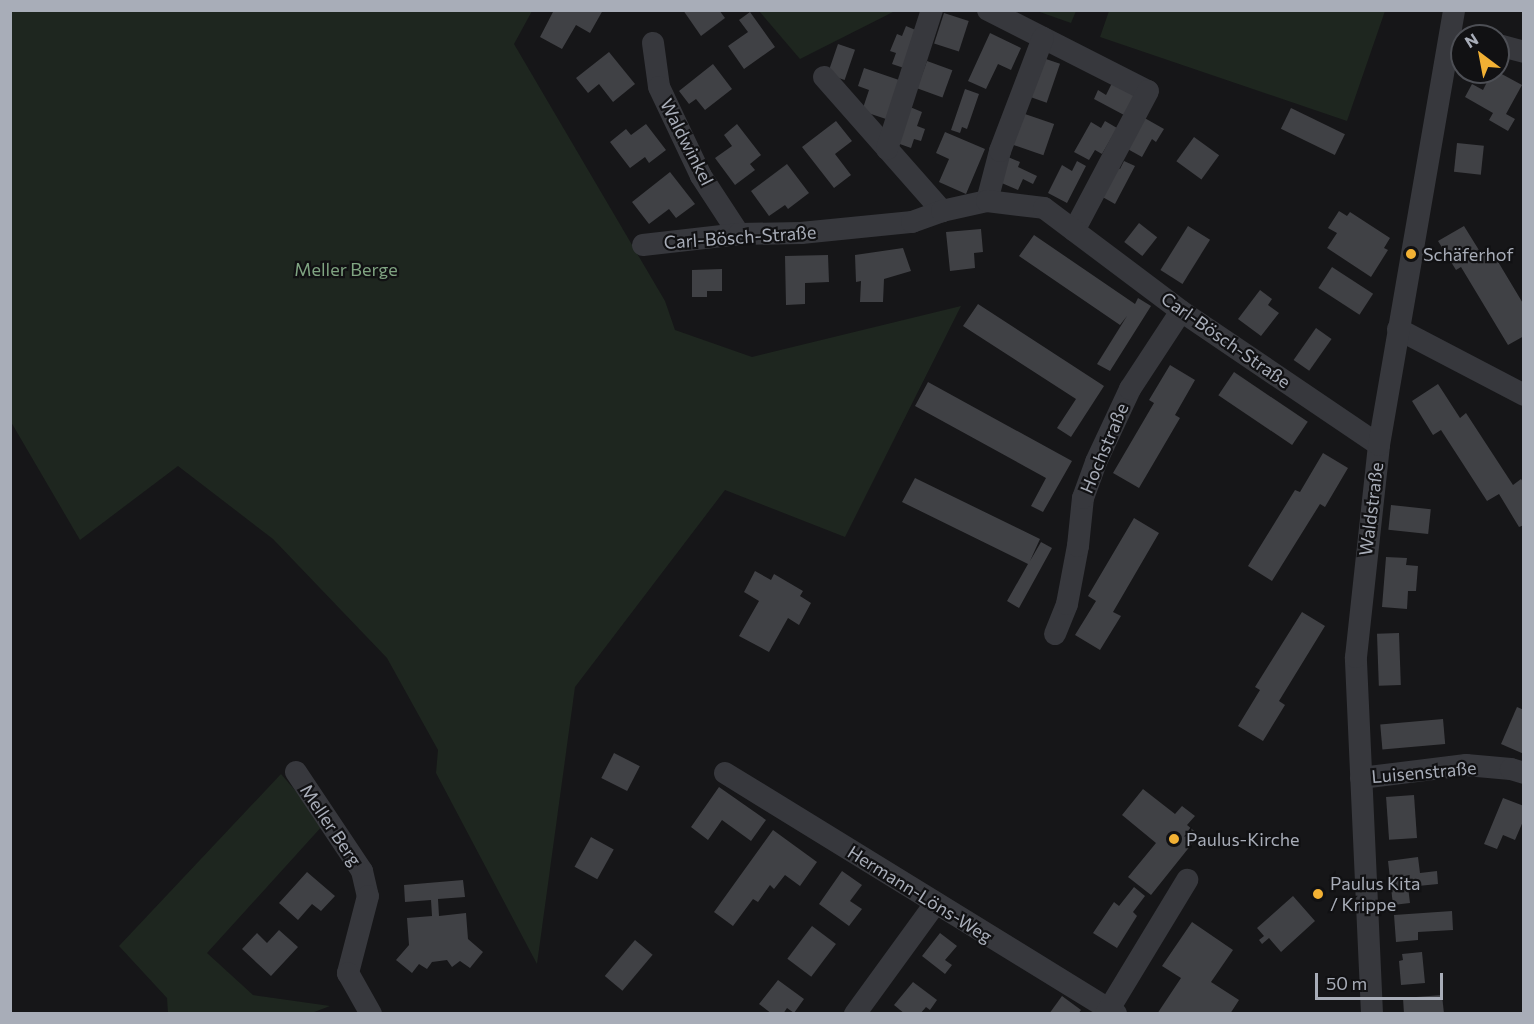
<!DOCTYPE html>
<html>
<head>
<meta charset="utf-8">
<style>
	body { margin:0 }
	#map { position:relative; width:1534px; height:1024px; overflow:hidden; background:#161618; font-family:Commissioner,sans-serif }
	div>[style] { position:absolute }
	[style*='--x'] { left:calc(var(--x)*1px); top:calc(var(--y)*1px); width:calc(var(--w)*1px); rotate:calc(var(--a)*1deg) }
	.green>* { inset:0; background:#1e261f }
	.building>* { inset:0; background:#404145; transform-origin:0 0 }
	.minor>* { height:22px; margin:-11px; padding:0 11px; transform-origin:11px; border-radius:11px; background:#37383d }
	.dots>* { width:16px; height:16px; translate:-50% -50%; box-sizing:border-box; border:3px solid #111113; border-radius:50% }
	span { translate:-50% -50%; white-space:nowrap; text-align:center; line-height:1.15; -webkit-text-stroke:4.5px #111113; paint-order:stroke }
	.street-label { font-size:18px; color:#a8adb8 }
	.poi-label { font-size:18px; color:#a8adb8 }
	.left { translate:0 -50%; text-align:left }
	.park-label { font-size:18px; color:#7fa381 }
	.frame { position:absolute; inset:0; border:12px solid #a8adb8; pointer-events:none }
	.north { position:absolute; left:1450px; top:24px; width:60px; height:60px; box-sizing:border-box; background:#111113; border:2px solid #4d4f55; border-radius:50%; rotate:328deg; font-size:16px; font-weight:700; line-height:24px; text-align:center; color:#a8adb8 }
	.north::after { content:''; display:block; margin:auto; width:21px; height:27px; background:#f2b134; clip-path:polygon(50% 0,100% 100%,50% 72%,0 100%) }
	.scale { position:absolute; left:1315px; top:973px; width:128px; height:27px; box-sizing:border-box; border:3px solid #a8adb8; border-top:0; padding-left:8px; font-size:18px; line-height:21px; white-space:nowrap; color:#a8adb8; -webkit-text-stroke:4px #111113; paint-order:stroke }
</style>
</head>
<body>
<div id="map">
	<div class="green">
		<i style="clip-path:polygon(10px 11px,532px 11px,514px 44px,665px 301px,675px 330px,752px 357px,961px 306px,845px 537px,725px 490px,575px 687px,537px 964px,436px 773px,438px 750px,387px 658px,273px 539px,178px 466px,80px 540px,11px 422px)"></i>
		<i style="clip-path:polygon(759px 11px,895px 11px,800px 59px)"></i>
		<i style="clip-path:polygon(1037px 11px,1076px 11px,1071px 23px)"></i>
		<i style="clip-path:polygon(1109px 11px,1109px 10px,1385px 11px,1347px 121px,1100px 37px)"></i>
		<i style="clip-path:polygon(281px 774px,324px 824px,207px 953px,253px 995px,330px 1006px,309px 1014px,168px 1013px,167px 998px,119px 946px)"></i>
	</div>
	<div class="building">
		<i style="clip-path:polygon(554px 10px,603px 10px,590px 33px,576px 25px,562px 49px,540px 37px)"></i>
		<i style="clip-path:polygon(683px 10px,719px 10px,725px 18px,701px 36px)"></i>
		<i style="clip-path:polygon(750px 12px,775px 47px,744px 69px,728px 46px,748px 32px,739px 20px)"></i>
		<i style="left:944px;top:13px;width:26px;height:32px;rotate:18deg"></i>
		<i style="clip-path:polygon(906px 26px,918px 31px,904px 68px,892px 64px,896px 53px,890px 51px,897px 34px,902px 36px)"></i>
		<i style="clip-path:polygon(990px 33px,1021px 48px,1011px 70px,998px 64px,986px 89px,968px 81px)"></i>
		<i style="left:838px;top:44px;width:18px;height:32px;rotate:19deg"></i>
		<i style="clip-path:polygon(609px 52px,635px 84px,613px 102px,599px 84px,588px 93px,576px 78px)"></i>
		<i style="left:1043px;top:58px;width:18px;height:41px;rotate:19deg"></i>
		<i style="left:927px;top:61px;width:27px;height:29px;rotate:20deg"></i>
		<i style="clip-path:polygon(713px 64px,732px 89px,705px 110px,696px 99px,689px 104px,679px 91px)"></i>
		<i style="clip-path:polygon(864px 68px,899px 80px,886px 119px,862px 111px,869px 90px,858px 86px)"></i>
		<i style="clip-path:polygon(1492px 72px,1498px 72px,1522px 85px,1506px 114px,1515px 119px,1508px 131px,1489px 120px,1493px 113px,1465px 97px,1472px 84px,1483px 90px)"></i>
		<i style="clip-path:polygon(1112px 83px,1135px 94px,1124px 115px,1094px 99px,1098px 90px,1106px 95px)"></i>
		<i style="clip-path:polygon(965px 89px,979px 94px,967px 129px,962px 127px,960px 133px,951px 130px)"></i>
		<i style="clip-path:polygon(910px 107px,922px 112px,917px 126px,925px 129px,921px 141px,914px 139px,911px 148px,897px 143px)"></i>
		<i style="left:1291px;top:108px;width:60px;height:23px;rotate:26deg"></i>
		<i style="left:1022px;top:113px;width:34px;height:33px;rotate:19deg"></i>
		<i style="clip-path:polygon(1141px 116px,1164px 129px,1156px 142px,1152px 139px,1142px 157px,1124px 147px)"></i>
		<i style="clip-path:polygon(836px 121px,852px 141px,835px 154px,851px 175px,834px 188px,802px 147px)"></i>
		<i style="clip-path:polygon(1105px 121px,1117px 128px,1102px 154px,1095px 150px,1089px 160px,1074px 152px,1091px 122px,1101px 128px)"></i>
		<i style="clip-path:polygon(646px 124px,666px 150px,649px 163px,645px 157px,630px 168px,610px 142px,626px 129px,631px 135px)"></i>
		<i style="clip-path:polygon(737px 124px,761px 155px,750px 164px,755px 170px,735px 185px,715px 158px,732px 146px,724px 135px)"></i>
		<i style="clip-path:polygon(945px 132px,985px 149px,966px 194px,939px 182px,949px 159px,936px 153px)"></i>
		<i style="left:1194px;top:137px;width:31px;height:30px;rotate:36deg"></i>
		<i style="left:1457px;top:143px;width:27px;height:29px;rotate:6deg"></i>
		<i style="clip-path:polygon(1008px 157px,1020px 162px,1018px 167px,1037px 176px,1033px 184px,1023px 179px,1018px 190px,997px 181px)"></i>
		<i style="clip-path:polygon(1077px 161px,1086px 166px,1067px 203px,1048px 193px,1062px 165px,1072px 171px)"></i>
		<i style="clip-path:polygon(1124px 161px,1135px 166px,1115px 204px,1099px 195px,1114px 165px,1120px 169px)"></i>
		<i style="clip-path:polygon(787px 164px,809px 193px,788px 209px,785px 205px,769px 216px,751px 191px)"></i>
		<i style="clip-path:polygon(670px 172px,695px 204px,676px 218px,669px 209px,649px 224px,632px 202px)"></i>
		<i style="clip-path:polygon(1339px 211px,1347px 216px,1350px 212px,1390px 238px,1384px 248px,1388px 250px,1371px 277px,1327px 248px,1337px 233px,1328px 228px)"></i>
		<i style="left:1139px;top:223px;width:23px;height:24px;rotate:38deg"></i>
		<i style="left:1188px;top:226px;width:26px;height:52px;rotate:32deg"></i>
		<i style="clip-path:polygon(1464px 226px,1482px 255px,1491px 250px,1524px 305px,1524px 336px,1508px 345px,1461px 267px,1456px 270px,1438px 241px)"></i>
		<i style="clip-path:polygon(981px 229px,983px 252px,974px 253px,975px 268px,950px 271px,946px 232px)"></i>
		<i style="clip-path:polygon(1034px 235px,1135px 304px,1138px 298px,1151px 306px,1110px 371px,1097px 364px,1127px 316px,1120px 325px,1019px 256px)"></i>
		<i style="clip-path:polygon(903px 248px,911px 271px,884px 279px,883px 302px,860px 302px,861px 281px,856px 282px,855px 255px)"></i>
		<i style="clip-path:polygon(828px 255px,829px 282px,805px 283px,805px 304px,786px 305px,785px 256px)"></i>
		<i style="left:1332px;top:267px;width:49px;height:25px;rotate:33deg"></i>
		<i style="clip-path:polygon(722px 269px,722px 291px,707px 291px,707px 297px,692px 297px,692px 270px)"></i>
		<i style="clip-path:polygon(1260px 290px,1272px 299px,1268px 305px,1279px 313px,1261px 336px,1238px 319px)"></i>
		<i style="clip-path:polygon(978px 304px,1104px 386px,1071px 437px,1057px 428px,1076px 399px,963px 326px)"></i>
		<i style="left:1316px;top:328px;width:19px;height:39px;rotate:35deg"></i>
		<i style="clip-path:polygon(1170px 365px,1195px 380px,1175px 415px,1180px 418px,1139px 488px,1113px 473px,1154px 403px,1149px 400px)"></i>
		<i style="left:1234px;top:372px;width:89px;height:28px;rotate:34deg"></i>
		<i style="clip-path:polygon(928px 382px,1072px 461px,1043px 512px,1031px 506px,1046px 478px,915px 406px)"></i>
		<i style="clip-path:polygon(1438px 384px,1460px 418px,1466px 413px,1513px 485px,1521px 479px,1524px 483px,1524px 525px,1519px 527px,1499px 494px,1487px 501px,1441px 430px,1433px 435px,1412px 401px)"></i>
		<i style="clip-path:polygon(1323px 453px,1348px 468px,1325px 507px,1320px 504px,1272px 581px,1248px 566px,1295px 490px,1300px 492px)"></i>
		<i style="clip-path:polygon(915px 478px,1040px 539px,1030px 561px,1041px 542px,1052px 548px,1019px 608px,1007px 601px,1028px 564px,902px 502px)"></i>
		<i style="left:1391px;top:505px;width:40px;height:25px;rotate:6deg"></i>
		<i style="clip-path:polygon(1134px 518px,1159px 533px,1113px 612px,1121px 616px,1100px 650px,1075px 635px,1096px 601px,1088px 596px)"></i>
		<i style="clip-path:polygon(1386px 557px,1407px 558px,1406px 565px,1418px 566px,1416px 591px,1408px 591px,1407px 609px,1382px 607px)"></i>
		<i style="clip-path:polygon(755px 571px,771px 580px,774px 574px,803px 591px,800px 596px,811px 603px,799px 625px,788px 618px,769px 652px,739px 636px,759px 601px,744px 592px)"></i>
		<i style="clip-path:polygon(1302px 612px,1325px 626px,1279px 701px,1285px 705px,1263px 741px,1238px 726px,1260px 690px,1255px 687px)"></i>
		<i style="left:1399px;top:633px;width:52px;height:22px;rotate:88deg"></i>
		<i style="clip-path:polygon(1517px 707px,1524px 710px,1524px 754px,1501px 744px)"></i>
		<i style="left:1443px;top:719px;width:25px;height:63px;rotate:85deg"></i>
		<i style="left:614px;top:753px;width:29px;height:28px;rotate:27deg"></i>
		<i style="clip-path:polygon(719px 787px,766px 820px,751px 841px,722px 820px,708px 840px,691px 827px)"></i>
		<i style="clip-path:polygon(1143px 789px,1175px 814px,1182px 806px,1195px 816px,1187px 825px,1199px 835px,1151px 895px,1128px 877px,1156px 843px,1122px 815px)"></i>
		<i style="left:1414px;top:795px;width:43px;height:28px;rotate:86deg"></i>
		<i style="clip-path:polygon(1503px 798px,1524px 806px,1524px 819px,1515px 840px,1503px 835px,1497px 849px,1484px 844px)"></i>
		<i style="clip-path:polygon(773px 830px,817px 862px,800px 886px,785px 875px,774px 889px,770px 885px,758px 902px,753px 899px,733px 926px,714px 912px)"></i>
		<i style="left:591px;top:837px;width:26px;height:34px;rotate:29deg"></i>
		<i style="clip-path:polygon(1418px 857px,1420px 873px,1437px 871px,1438px 884px,1408px 887px,1410px 903px,1393px 905px,1388px 861px)"></i>
		<i style="clip-path:polygon(842px 871px,862px 885px,850px 901px,862px 909px,849px 926px,819px 904px)"></i>
		<i style="clip-path:polygon(307px 872px,335px 896px,321px 911px,312px 904px,298px 920px,279px 903px)"></i>
		<i style="clip-path:polygon(463px 880px,465px 897px,438px 899px,439px 916px,466px 913px,468px 939px,483px 952px,470px 968px,460px 961px,452px 967px,447px 960px,432px 962px,427px 969px,419px 964px,412px 973px,396px 960px,409px 945px,407px 918px,432px 916px,431px 900px,405px 902px,404px 885px)"></i>
		<i style="clip-path:polygon(1134px 887px,1145px 896px,1133px 912px,1137px 916px,1117px 948px,1093px 933px,1114px 902px,1119px 906px)"></i>
		<i style="clip-path:polygon(1293px 896px,1315px 921px,1281px 952px,1269px 938px,1262px 944px,1259px 940px,1264px 936px,1257px 928px)"></i>
		<i style="clip-path:polygon(1452px 911px,1453px 930px,1418px 932px,1418px 940px,1396px 942px,1394px 915px)"></i>
		<i style="clip-path:polygon(1192px 922px,1233px 950px,1211px 982px,1239px 1000px,1230px 1014px,1157px 1014px,1181px 978px,1162px 966px)"></i>
		<i style="left:812px;top:926px;width:30px;height:41px;rotate:37deg"></i>
		<i style="clip-path:polygon(279px 930px,298px 947px,271px 976px,242px 949px,257px 933px,267px 943px)"></i>
		<i style="clip-path:polygon(940px 933px,957px 946px,945px 960px,952px 965px,945px 974px,922px 956px)"></i>
		<i style="left:635px;top:940px;width:23px;height:47px;rotate:40deg"></i>
		<i style="clip-path:polygon(1422px 952px,1425px 983px,1401px 985px,1399px 961px,1403px 960px,1402px 954px)"></i>
		<i style="clip-path:polygon(778px 980px,804px 999px,794px 1013px,787px 1008px,783px 1014px,772px 1014px,759px 1004px)"></i>
		<i style="clip-path:polygon(913px 982px,937px 1000px,930px 1010px,926px 1007px,920px 1014px,905px 1014px,894px 1005px)"></i>
		<i style="clip-path:polygon(1442px 995px,1444px 1014px,1404px 1014px,1403px 998px)"></i>
		<i style="clip-path:polygon(1062px 996px,1081px 1010px,1078px 1014px,1049px 1014px)"></i>
	</div>
	<div class="minor">
		<i style="--x:988;--y:10;--w:179;--a:26.9"></i>
		<i style="--x:1148;--y:91;--w:158;--a:117.9"></i>
		<i style="--x:653;--y:43;--w:44;--a:82.2"></i>
		<i style="--x:659;--y:87;--w:98;--a:64.7"></i>
		<i style="--x:701;--y:176;--w:69;--a:56.8"></i>
		<i style="--x:1498;--y:45;--w:27;--a:15"></i>
		<i style="--x:824;--y:77;--w:179;--a:48.6"></i>
		<i style="--x:887;--y:149;--w:146;--a:-72.1"></i>
		<i style="--x:987;--y:201;--w:52;--a:-75.4"></i>
		<i style="--x:1000;--y:151;--w:121;--a:-69.2"></i>
		<i style="--x:643;--y:245;--w:97;--a:-6.5"></i>
		<i style="--x:739;--y:234;--w:62;--a:-0.9"></i>
		<i style="--x:801;--y:233;--w:112;--a:-5.7"></i>
		<i style="--x:912;--y:222;--w:32;--a:-20"></i>
		<i style="--x:942;--y:211;--w:46;--a:-12.5"></i>
		<i style="--x:987;--y:201;--w:57;--a:7"></i>
		<i style="--x:1044;--y:208;--w:171;--a:36.9"></i>
		<i style="--x:1181;--y:311;--w:239;--a:34.1"></i>
		<i style="--x:1398;--y:329;--w:142;--a:27.6"></i>
		<i style="--x:1055;--y:634;--w:32;--a:-68"></i>
		<i style="--x:1067;--y:604;--w:59;--a:-79.3"></i>
		<i style="--x:1078;--y:546;--w:48;--a:-84.1"></i>
		<i style="--x:1083;--y:498;--w:38;--a:-70"></i>
		<i style="--x:1096;--y:462;--w:81;--a:-65"></i>
		<i style="--x:1130;--y:389;--w:93;--a:-56.8"></i>
		<i style="--x:296;--y:772;--w:119;--a:56.3"></i>
		<i style="--x:362;--y:871;--w:26;--a:77"></i>
		<i style="--x:368;--y:896;--w:80;--a:104.6"></i>
		<i style="--x:348;--y:973;--w:47;--a:60.7"></i>
		<i style="--x:725;--y:773;--w:459;--a:31.6"></i>
		<i style="--x:1361;--y:778;--w:106;--a:-7.1"></i>
		<i style="--x:1466;--y:765;--w:45;--a:5.1"></i>
		<i style="--x:1511;--y:769;--w:14;--a:17"></i>
		<i style="--x:855;--y:1014;--w:136;--a:-54"></i>
		<i style="--x:1106;--y:1014;--w:157;--a:-58.8"></i>
		<i style="--x:1372;--y:1014;--w:357;--a:-92.6"></i>
		<i style="--x:1356;--y:657;--w:213;--a:-83.8"></i>
		<i style="--x:1379;--y:445;--w:441;--a:-80.2"></i>
	</div>
	<div class="dots">
		<i style="left:1411px;top:254px;background:#f2b134"></i>
		<i style="left:1174px;top:839px;background:#f2b134"></i>
		<i style="left:1318px;top:894px;background:#f2b134"></i>
	</div>
	<div class="street-label">
		<span style="left:687px;top:142px;rotate:63deg">Waldwinkel</span>
		<span style="left:740px;top:237px;rotate:-4deg">Carl-Bösch-Straße</span>
		<span style="left:1226px;top:340px;rotate:35deg">Carl-Bösch-Straße</span>
		<span style="left:1104px;top:448px;rotate:-67deg">Hochstraße</span>
		<span style="left:1371px;top:509px;rotate:-83deg">Waldstraße</span>
		<span style="left:1424px;top:772px;rotate:-5deg">Luisenstraße</span>
		<span style="left:331px;top:825px;rotate:56deg">Meller Berg</span>
		<span style="left:920px;top:894px;rotate:32deg">Hermann-Löns-Weg</span>
	</div>
	<div class="poi-label">
		<span class="left" style="left:1423px;top:254px">Schäferhof</span>
		<span class="left" style="left:1186px;top:839px">Paulus-Kirche</span>
		<span class="left" style="left:1330px;top:894px">Paulus Kita<br>/ Krippe</span>
	</div>
	<div class="park-label">
		<span style="left:346px;top:269px">Meller Berge</span>
	</div>
	<div class="frame"></div>
	<div class="north">N</div>
	<div class="scale">50 m</div>
</div>
</body>
</html>
